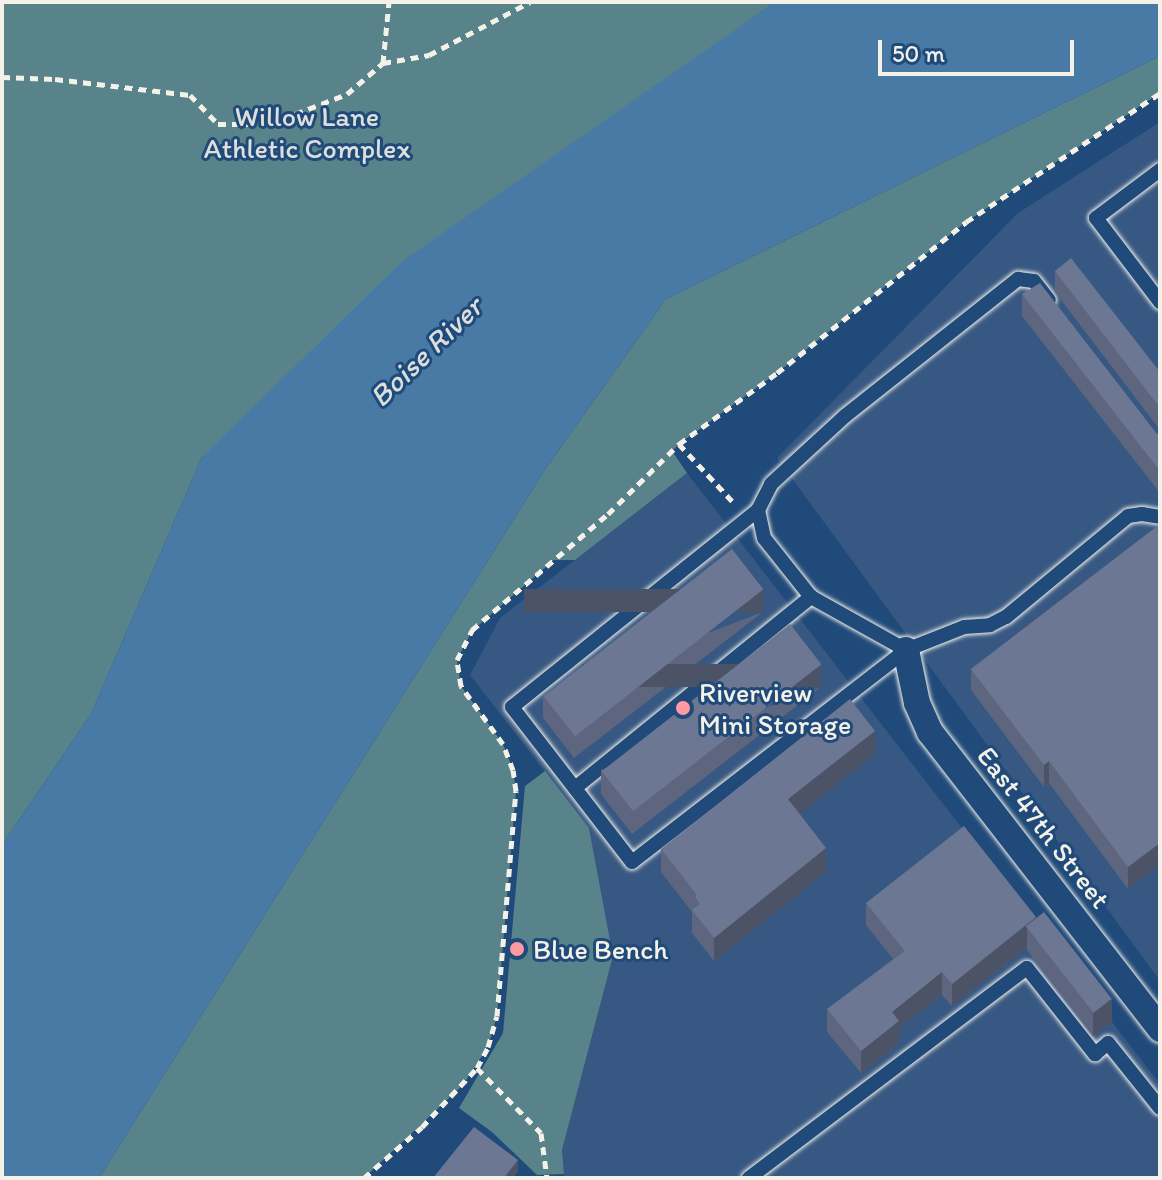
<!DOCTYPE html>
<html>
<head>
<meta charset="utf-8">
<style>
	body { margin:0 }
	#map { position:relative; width:1162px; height:1180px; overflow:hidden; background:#1f4a7a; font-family:Itim,sans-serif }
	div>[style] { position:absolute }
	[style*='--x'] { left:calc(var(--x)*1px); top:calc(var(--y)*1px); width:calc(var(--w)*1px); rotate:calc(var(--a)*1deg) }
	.built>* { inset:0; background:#365882 }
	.green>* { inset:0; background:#59838a }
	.water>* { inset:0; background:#487aa5 }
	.path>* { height:5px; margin-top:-2.5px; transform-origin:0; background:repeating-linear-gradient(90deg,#f4f1e8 0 8px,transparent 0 14px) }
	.roads { filter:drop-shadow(0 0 2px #f4f1e8) drop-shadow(0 0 2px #f4f1e8) }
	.lane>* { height:14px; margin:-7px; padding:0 7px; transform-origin:7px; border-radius:7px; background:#1f4a7a }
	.street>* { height:26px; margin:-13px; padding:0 13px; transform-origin:13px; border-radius:13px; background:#1f4a7a }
	.wall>* { inset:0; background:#5d667e }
	.shaded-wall>* { inset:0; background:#4c5367; transform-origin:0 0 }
	.building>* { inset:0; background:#6c7793; transform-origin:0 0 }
	.dots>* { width:22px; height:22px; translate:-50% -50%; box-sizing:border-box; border:4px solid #1f4a7a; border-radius:50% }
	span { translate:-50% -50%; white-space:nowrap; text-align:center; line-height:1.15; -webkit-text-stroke:6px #1f4a7a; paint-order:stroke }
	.park-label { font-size:28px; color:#dde0da }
	.poi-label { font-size:28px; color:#f4f1e8 }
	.left { translate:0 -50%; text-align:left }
	.street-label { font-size:28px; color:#f4f1e8 }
	.water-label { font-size:30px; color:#dadfde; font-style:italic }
	.frame { position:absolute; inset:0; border:4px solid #f4f1e8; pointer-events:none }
	.scale { position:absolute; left:878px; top:40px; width:196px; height:36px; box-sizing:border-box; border:4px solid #f4f1e8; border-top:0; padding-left:10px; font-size:24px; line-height:28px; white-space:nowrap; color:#f4f1e8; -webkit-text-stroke:6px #1f4a7a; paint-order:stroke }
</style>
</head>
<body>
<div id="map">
	<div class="built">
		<i style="clip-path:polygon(1160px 122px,1160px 981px,777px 458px,1018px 213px)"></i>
		<i style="clip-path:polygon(687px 473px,1160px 1084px,1160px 1178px,564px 1178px,562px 1150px,613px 956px,589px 828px,470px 675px,500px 618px)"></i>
	</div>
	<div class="green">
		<i style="clip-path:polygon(2px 2px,775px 2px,650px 92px,202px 457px,91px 714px,2px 845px)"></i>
		<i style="clip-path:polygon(1160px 56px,1160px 93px,966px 222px,777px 373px,679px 444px,672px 451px,687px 473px,575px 560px,554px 560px,472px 631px,457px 660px,461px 686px,503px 744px,513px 770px,516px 791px,497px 1016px,488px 1047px,463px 1085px,364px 1178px,99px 1178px,546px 468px,666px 299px)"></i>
		<i style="clip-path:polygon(545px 771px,589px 828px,613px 956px,562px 1150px,564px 1174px,537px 1175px,492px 1132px,459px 1108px,503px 1033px,525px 786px)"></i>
	</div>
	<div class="water">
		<i style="clip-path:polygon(775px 2px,1160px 2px,1160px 56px,666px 299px,546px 468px,99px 1178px,2px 1178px,2px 845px,91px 714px,202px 457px,404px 260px)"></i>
	</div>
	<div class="path">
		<i style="--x:383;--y:63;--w:47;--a:-9.9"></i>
		<i style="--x:429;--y:55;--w:114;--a:-27.7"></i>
		<i style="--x:2;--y:77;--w:53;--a:2.2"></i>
		<i style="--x:55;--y:79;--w:136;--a:6.8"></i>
		<i style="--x:190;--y:95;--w:40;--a:46"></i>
		<i style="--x:218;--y:124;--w:51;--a:0"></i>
		<i style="--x:269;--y:124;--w:84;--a:-21"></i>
		<i style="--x:347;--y:94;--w:48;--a:-40.7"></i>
		<i style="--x:383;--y:63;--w:61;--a:-84.4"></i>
		<i style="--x:679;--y:444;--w:81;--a:47"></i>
		<i style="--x:477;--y:1068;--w:91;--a:45.4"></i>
		<i style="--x:541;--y:1133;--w:45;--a:82.4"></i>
		<i style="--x:364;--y:1178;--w:77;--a:-41.3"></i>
		<i style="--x:422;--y:1127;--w:81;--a:-47"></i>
		<i style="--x:477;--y:1068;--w:24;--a:-62"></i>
		<i style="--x:488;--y:1047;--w:32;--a:-74"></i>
		<i style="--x:497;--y:1016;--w:226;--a:-85.2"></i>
		<i style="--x:516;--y:791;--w:21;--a:-98"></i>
		<i style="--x:513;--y:770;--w:28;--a:-111"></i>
		<i style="--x:503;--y:744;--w:72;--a:-125.9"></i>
		<i style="--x:461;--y:686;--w:26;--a:-99"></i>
		<i style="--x:457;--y:660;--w:34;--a:-63"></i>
		<i style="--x:472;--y:630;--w:179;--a:-40.5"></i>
		<i style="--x:608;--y:514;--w:100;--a:-44.6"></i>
		<i style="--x:679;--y:444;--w:121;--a:-35.9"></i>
		<i style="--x:777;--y:373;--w:242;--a:-38.6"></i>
		<i style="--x:966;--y:222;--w:233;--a:-33.6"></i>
	</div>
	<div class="roads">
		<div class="lane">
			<i style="--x:1160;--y:170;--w:80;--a:143.1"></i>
			<i style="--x:1096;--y:218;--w:106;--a:52.7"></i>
			<i style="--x:758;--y:510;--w:315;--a:141.3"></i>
			<i style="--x:512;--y:707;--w:196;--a:52.3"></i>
			<i style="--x:632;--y:862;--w:346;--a:-37.7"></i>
			<i style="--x:906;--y:650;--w:62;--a:-21.6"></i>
			<i style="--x:964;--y:627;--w:26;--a:-4"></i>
			<i style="--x:990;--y:625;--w:18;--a:-27"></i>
			<i style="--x:1006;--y:617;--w:158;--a:-39.6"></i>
			<i style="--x:1128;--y:516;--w:14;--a:-8"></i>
			<i style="--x:1142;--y:514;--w:18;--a:9"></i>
			<i style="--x:906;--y:650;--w:109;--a:-150.8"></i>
			<i style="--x:811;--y:597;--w:75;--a:-128.5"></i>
			<i style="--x:764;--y:538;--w:29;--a:-102"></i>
			<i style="--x:758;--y:510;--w:29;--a:-63"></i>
			<i style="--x:771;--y:484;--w:100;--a:-42.6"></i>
			<i style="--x:845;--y:416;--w:221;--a:-38.4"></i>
			<i style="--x:1018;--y:279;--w:16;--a:7"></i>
			<i style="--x:1034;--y:281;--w:24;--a:52"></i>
			<i style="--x:575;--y:788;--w:304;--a:-39"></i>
			<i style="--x:749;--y:1178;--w:348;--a:-37.1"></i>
			<i style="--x:1027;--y:968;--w:110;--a:51.7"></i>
			<i style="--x:1095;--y:1054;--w:17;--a:-40"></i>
			<i style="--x:1108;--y:1043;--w:83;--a:51.3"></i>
		</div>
		<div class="street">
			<i style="--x:906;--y:650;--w:54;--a:78.3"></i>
			<i style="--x:917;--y:703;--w:32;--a:66"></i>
			<i style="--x:930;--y:732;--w:376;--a:52.2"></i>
		</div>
	</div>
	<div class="wall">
		<i style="clip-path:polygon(1055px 271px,1160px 372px,1160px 430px,1055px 292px)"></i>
		<i style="clip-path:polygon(1022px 294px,1157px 434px,1160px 432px,1160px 493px,1022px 316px)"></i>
		<i style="clip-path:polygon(1160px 524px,1128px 889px,1049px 783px,1044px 787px,971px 690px,971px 669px)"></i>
		<i style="clip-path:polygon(763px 612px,574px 758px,543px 718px,543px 695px)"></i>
		<i style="clip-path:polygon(821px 687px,632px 834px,601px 794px,601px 770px)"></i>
		<i style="clip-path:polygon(875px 754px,799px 814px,826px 872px,714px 961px,692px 933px,692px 912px,661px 872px,661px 849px)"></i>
		<i style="clip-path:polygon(866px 903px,1036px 919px,1112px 1021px,1093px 1036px,1027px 950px,1027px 947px,952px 1006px,942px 995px,899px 1028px,899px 1043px,861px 1073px,827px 1032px,827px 1009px,893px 959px,866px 925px)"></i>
	</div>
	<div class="shaded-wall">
		<i style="left:763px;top:589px;width:23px;height:239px;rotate:90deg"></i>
		<i style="left:821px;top:664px;width:23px;height:239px;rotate:90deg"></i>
		<i style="clip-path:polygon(875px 731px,875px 754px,788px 823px,788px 799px)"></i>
		<i style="clip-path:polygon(1049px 761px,1049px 783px,1044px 787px,1044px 765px)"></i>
		<i style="clip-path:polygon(1160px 843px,1160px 865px,1128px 889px,1128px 867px)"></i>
		<i style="clip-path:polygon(826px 848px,826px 872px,714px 961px,714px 938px)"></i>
		<i style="clip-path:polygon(1036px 917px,1036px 939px,1027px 927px,1027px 947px,952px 1006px,952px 984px)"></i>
		<i style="clip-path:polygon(942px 972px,942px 995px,899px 1028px,899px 1043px,861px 1073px,861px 1051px,892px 1012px)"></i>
		<i style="clip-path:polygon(1112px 998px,1112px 1021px,1093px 1036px,1093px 1013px)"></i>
		<i style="clip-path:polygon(518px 1160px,518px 1172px,513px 1178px,504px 1178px)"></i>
	</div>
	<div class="building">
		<i style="clip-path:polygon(1071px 258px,1160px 372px,1160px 408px,1055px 271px)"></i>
		<i style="clip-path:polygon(1040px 283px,1157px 434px,1160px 432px,1160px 471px,1022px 294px)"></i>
		<i style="clip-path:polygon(1160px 524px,1160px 843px,1128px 867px,1049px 761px,1044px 765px,971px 669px)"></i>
		<i style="left:732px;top:549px;width:51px;height:239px;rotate:52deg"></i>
		<i style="left:790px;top:624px;width:51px;height:239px;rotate:52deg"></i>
		<i style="clip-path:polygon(850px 699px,875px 731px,788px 799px,826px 848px,714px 938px,692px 910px,700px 904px,695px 897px,697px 895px,661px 849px)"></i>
		<i style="clip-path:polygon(964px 826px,1036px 917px,952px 984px,942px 972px,892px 1012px,899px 1021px,861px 1051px,827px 1009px,905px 951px,866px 903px)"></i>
		<i style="left:1044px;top:912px;width:110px;height:23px;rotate:52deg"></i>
		<i style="clip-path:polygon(474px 1127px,518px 1160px,504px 1178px,433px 1178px)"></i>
	</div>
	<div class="dots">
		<i style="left:683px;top:708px;background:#ff9aa2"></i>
		<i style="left:517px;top:949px;background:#ff9aa2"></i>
	</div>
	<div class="park-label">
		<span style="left:307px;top:132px">Willow Lane<br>Athletic Complex</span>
	</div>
	<div class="poi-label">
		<span class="left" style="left:699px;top:708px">Riverview<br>Mini Storage</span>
		<span class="left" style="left:533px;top:949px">Blue Bench</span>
	</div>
	<div class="street-label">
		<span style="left:1044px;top:827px;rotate:52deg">East 47th Street</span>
	</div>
	<div class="water-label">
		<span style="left:426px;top:352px;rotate:-44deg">Boise River</span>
	</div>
	<div class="frame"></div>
	<div class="scale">50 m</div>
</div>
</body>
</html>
